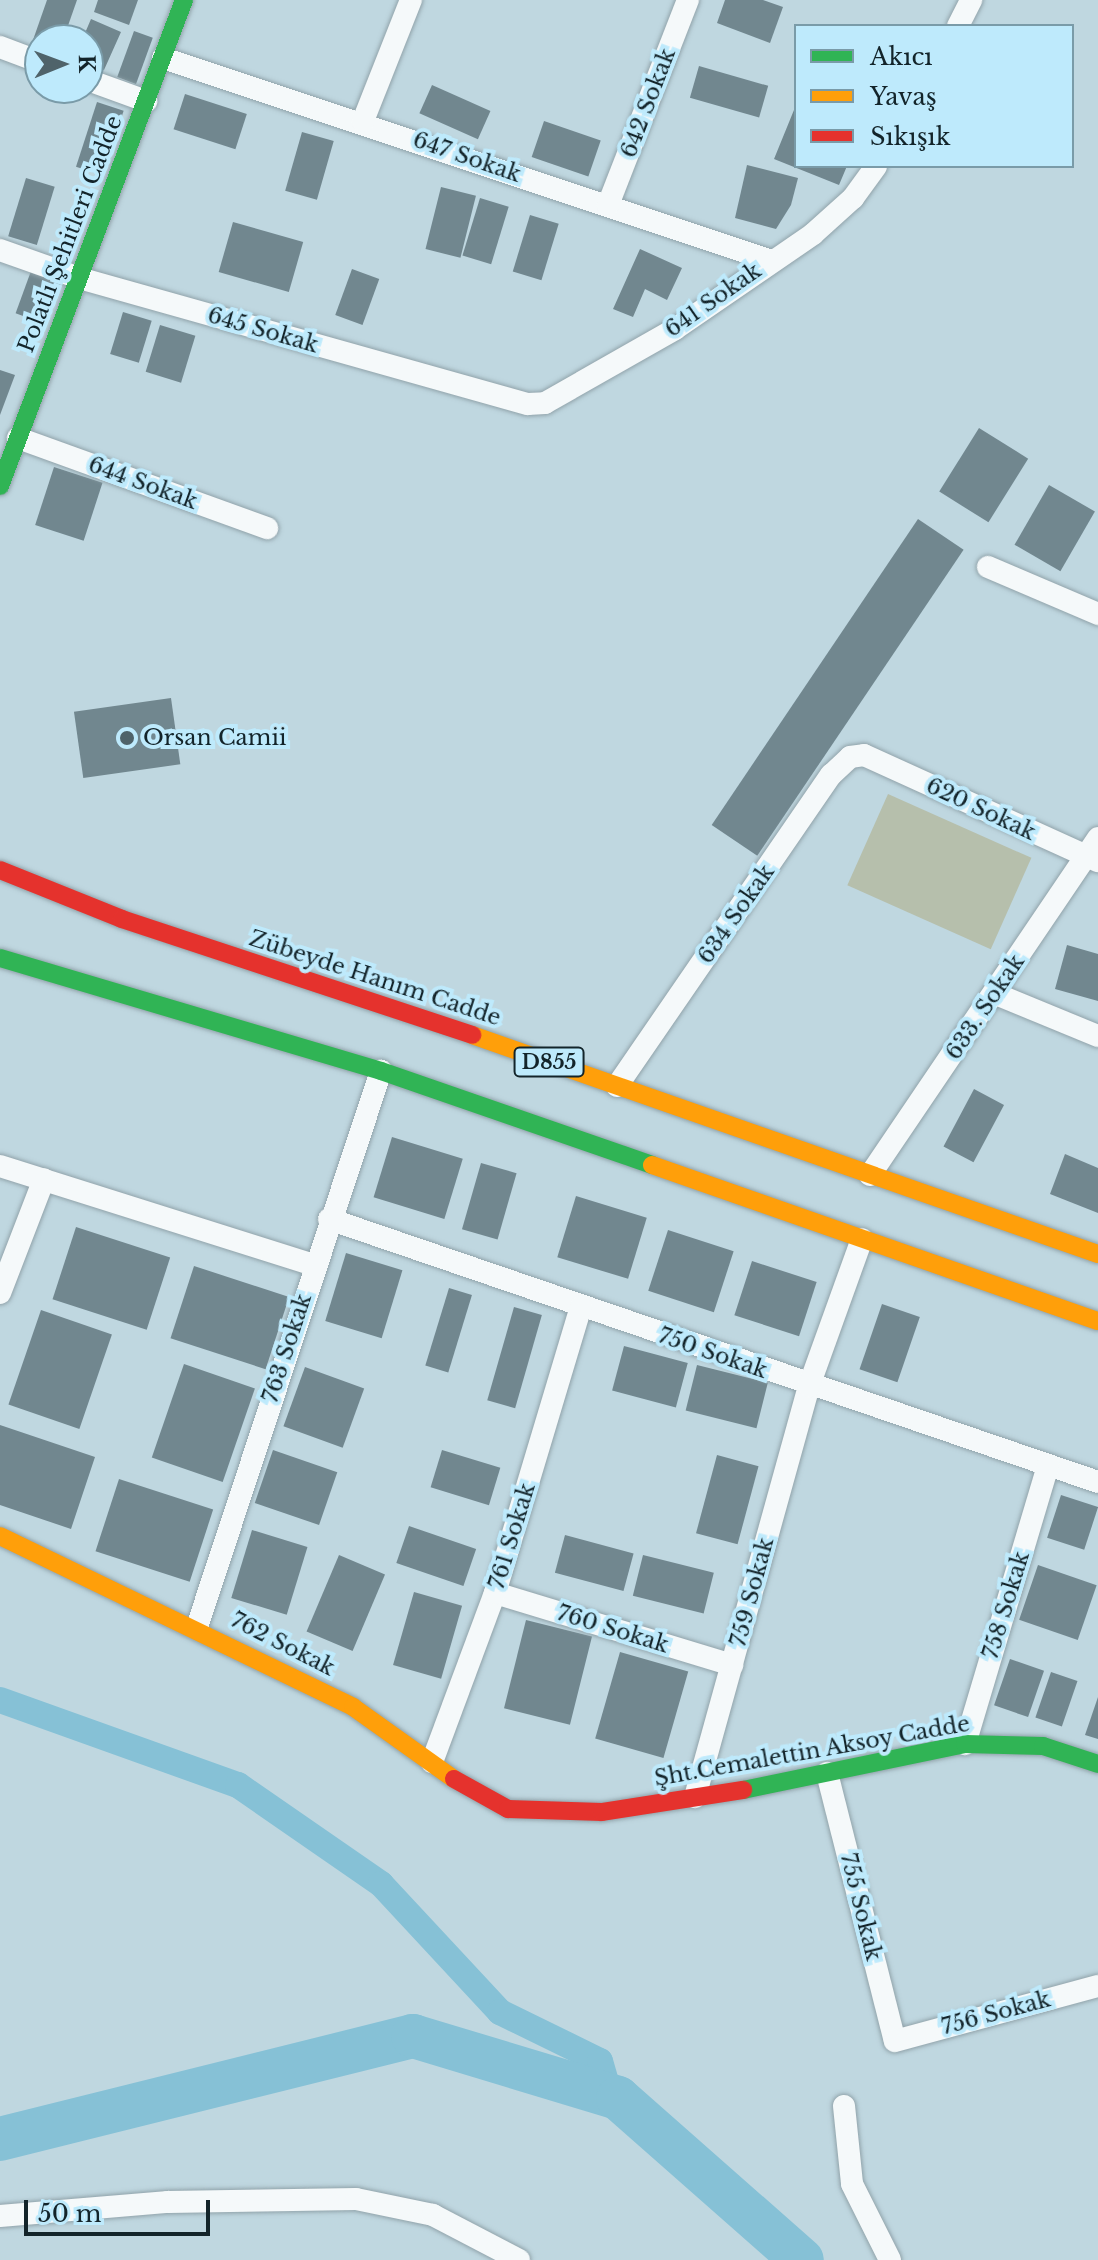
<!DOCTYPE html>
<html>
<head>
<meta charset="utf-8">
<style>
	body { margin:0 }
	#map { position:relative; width:1098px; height:2260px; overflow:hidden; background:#bfd7e0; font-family:"Libre Baskerville",serif }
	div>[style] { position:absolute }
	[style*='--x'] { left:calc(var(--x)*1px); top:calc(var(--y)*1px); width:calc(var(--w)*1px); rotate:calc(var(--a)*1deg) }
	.green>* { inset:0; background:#b6bfac; transform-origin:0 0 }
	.canal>* { height:26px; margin:-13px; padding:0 13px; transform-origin:13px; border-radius:13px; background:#86c1d6 }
	.river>* { height:44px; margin:-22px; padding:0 22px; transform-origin:22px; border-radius:22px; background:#86c1d6 }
	.building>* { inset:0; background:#71878f; transform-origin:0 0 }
	.roads { filter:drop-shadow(0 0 2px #91a3aa) drop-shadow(0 0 2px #91a3aa) }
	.street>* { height:22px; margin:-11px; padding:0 11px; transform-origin:11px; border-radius:11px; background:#f5f9fa }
	.fast>* { height:18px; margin:-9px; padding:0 9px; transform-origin:9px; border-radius:9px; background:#30b455 }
	.slow>* { height:18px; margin:-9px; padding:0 9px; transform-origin:9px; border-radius:9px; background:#ff9f0a }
	.jam>* { height:18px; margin:-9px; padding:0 9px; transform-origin:9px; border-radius:9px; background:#e5322d }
	.dots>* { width:22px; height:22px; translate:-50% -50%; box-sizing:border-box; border:4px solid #beeafc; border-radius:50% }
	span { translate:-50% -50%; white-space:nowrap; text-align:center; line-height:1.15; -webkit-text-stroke:8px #beeafc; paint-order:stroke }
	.shield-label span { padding:2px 6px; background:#beeafc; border:2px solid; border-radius:6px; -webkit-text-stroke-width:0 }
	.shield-label { font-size:20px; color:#13242a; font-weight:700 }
	.street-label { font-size:22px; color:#13242a }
	.poi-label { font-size:22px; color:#13242a }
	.left { translate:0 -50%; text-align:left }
	.legend { position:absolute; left:794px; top:24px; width:280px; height:144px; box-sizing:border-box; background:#beeafc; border:2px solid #7a9ba8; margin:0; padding:10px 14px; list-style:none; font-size:24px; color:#13242a }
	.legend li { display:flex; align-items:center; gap:16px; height:40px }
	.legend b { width:40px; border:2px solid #7a9ba8 }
	.north { position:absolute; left:24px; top:24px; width:80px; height:80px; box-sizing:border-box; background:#beeafc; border:2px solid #7a9ba8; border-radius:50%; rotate:89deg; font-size:22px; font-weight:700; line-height:32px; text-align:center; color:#13242a }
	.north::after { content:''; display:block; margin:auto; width:28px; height:36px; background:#4f636a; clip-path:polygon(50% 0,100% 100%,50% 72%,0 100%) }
	.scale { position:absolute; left:24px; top:2200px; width:186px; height:36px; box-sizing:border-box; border:4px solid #13242a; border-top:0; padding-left:10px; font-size:24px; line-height:28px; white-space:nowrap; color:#13242a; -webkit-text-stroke:6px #beeafc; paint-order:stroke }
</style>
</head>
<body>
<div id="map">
	<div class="green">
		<i style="left:888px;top:794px;width:157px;height:100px;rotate:24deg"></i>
	</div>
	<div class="canal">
		<i style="--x:0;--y:1700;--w:253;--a:19.7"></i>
		<i style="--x:238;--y:1785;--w:174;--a:34.7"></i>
		<i style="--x:381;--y:1884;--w:175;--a:47.1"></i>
		<i style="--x:500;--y:2012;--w:111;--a:26.1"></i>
		<i style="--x:600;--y:2061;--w:35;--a:74"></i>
	</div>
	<div class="river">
		<i style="--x:0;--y:2139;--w:426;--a:-14"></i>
		<i style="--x:413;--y:2036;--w:214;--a:16.8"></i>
		<i style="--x:618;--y:2098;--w:245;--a:41.4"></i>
	</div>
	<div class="building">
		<i style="clip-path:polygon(47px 0,77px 0,63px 40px,33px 40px)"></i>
		<i style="clip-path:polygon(98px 0,138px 0,129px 25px,94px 12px)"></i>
		<i style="clip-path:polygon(725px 0,763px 0,783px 7px,770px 43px,717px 23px)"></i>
		<i style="clip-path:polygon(91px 19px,121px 32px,104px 70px,88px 63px,88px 40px,82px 40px)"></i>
		<i style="left:134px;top:31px;width:20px;height:49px;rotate:20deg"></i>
		<i style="left:699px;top:66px;width:72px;height:33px;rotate:16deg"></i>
		<i style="left:432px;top:85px;width:64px;height:31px;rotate:24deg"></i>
		<i style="left:185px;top:94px;width:65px;height:37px;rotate:18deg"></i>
		<i style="left:97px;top:102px;width:28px;height:68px;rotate:18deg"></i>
		<i style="clip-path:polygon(796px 105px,796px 166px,847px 166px,839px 185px,774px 159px)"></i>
		<i style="left:544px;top:121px;width:60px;height:38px;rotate:19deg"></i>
		<i style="left:302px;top:132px;width:33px;height:61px;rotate:16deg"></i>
		<i style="clip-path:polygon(747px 165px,798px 178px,791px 205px,776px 229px,735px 218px)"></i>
		<i style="left:26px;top:178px;width:30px;height:61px;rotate:17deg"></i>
		<i style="left:441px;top:187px;width:36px;height:64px;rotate:14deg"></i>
		<i style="left:480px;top:198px;width:30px;height:60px;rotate:17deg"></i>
		<i style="left:530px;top:215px;width:30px;height:59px;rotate:17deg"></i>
		<i style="left:233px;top:222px;width:73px;height:52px;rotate:16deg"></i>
		<i style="clip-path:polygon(640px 249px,682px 268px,667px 300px,645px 289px,633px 317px,613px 309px)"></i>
		<i style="left:352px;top:269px;width:29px;height:49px;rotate:20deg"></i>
		<i style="left:31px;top:271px;width:32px;height:45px;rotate:20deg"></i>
		<i style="left:123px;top:312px;width:30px;height:44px;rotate:17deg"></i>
		<i style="left:160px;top:325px;width:37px;height:49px;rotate:17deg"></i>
		<i style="clip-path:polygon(0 370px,15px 375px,0 415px)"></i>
		<i style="left:979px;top:428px;width:58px;height:75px;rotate:32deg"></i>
		<i style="left:54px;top:467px;width:51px;height:61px;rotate:18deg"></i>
		<i style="left:1049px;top:485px;width:53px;height:69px;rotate:30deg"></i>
		<i style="left:918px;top:519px;width:55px;height:369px;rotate:34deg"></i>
		<i style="left:171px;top:698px;width:67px;height:98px;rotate:82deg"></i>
		<i style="clip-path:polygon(1067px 945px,1098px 954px,1098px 1001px,1055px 989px)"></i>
		<i style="left:974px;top:1089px;width:34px;height:65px;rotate:28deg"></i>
		<i style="left:392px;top:1137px;width:74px;height:63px;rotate:17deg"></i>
		<i style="clip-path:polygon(1065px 1154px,1098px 1168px,1098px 1213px,1050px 1194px)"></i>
		<i style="left:481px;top:1163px;width:37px;height:69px;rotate:16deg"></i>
		<i style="left:576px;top:1196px;width:74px;height:64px;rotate:17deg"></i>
		<i style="left:76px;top:1227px;width:99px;height:76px;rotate:18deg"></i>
		<i style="left:668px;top:1230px;width:69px;height:64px;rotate:18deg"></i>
		<i style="left:346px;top:1253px;width:59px;height:71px;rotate:17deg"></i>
		<i style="left:752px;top:1261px;width:68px;height:57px;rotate:18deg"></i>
		<i style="left:194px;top:1266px;width:100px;height:76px;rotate:18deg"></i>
		<i style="left:449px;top:1288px;width:24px;height:81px;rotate:17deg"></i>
		<i style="left:882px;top:1304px;width:40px;height:69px;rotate:19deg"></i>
		<i style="left:514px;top:1307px;width:29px;height:97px;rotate:16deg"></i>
		<i style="left:41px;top:1310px;width:75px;height:100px;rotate:19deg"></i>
		<i style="left:624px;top:1346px;width:66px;height:46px;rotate:15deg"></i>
		<i style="left:184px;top:1364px;width:75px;height:99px;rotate:19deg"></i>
		<i style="left:697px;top:1365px;width:73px;height:47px;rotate:14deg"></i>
		<i style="left:305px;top:1367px;width:63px;height:63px;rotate:20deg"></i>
		<i style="clip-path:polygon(0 1425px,95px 1457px,71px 1529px,0 1505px)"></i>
		<i style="left:273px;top:1450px;width:68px;height:56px;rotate:19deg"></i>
		<i style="left:442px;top:1450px;width:61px;height:39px;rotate:17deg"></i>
		<i style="left:717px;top:1455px;width:43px;height:81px;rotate:15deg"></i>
		<i style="left:119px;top:1479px;width:99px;height:76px;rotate:18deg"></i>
		<i style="left:1061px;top:1495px;width:39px;height:45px;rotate:18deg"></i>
		<i style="left:409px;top:1526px;width:71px;height:39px;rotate:19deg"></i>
		<i style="left:252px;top:1530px;width:58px;height:71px;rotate:17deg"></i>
		<i style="left:565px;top:1535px;width:71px;height:39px;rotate:15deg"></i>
		<i style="left:339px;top:1555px;width:50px;height:83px;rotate:23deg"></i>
		<i style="left:643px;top:1555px;width:73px;height:42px;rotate:14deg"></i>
		<i style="left:1038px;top:1565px;width:62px;height:58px;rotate:19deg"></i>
		<i style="left:414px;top:1592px;width:50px;height:76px;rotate:16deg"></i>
		<i style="left:526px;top:1620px;width:68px;height:91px;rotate:14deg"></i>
		<i style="left:620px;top:1652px;width:71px;height:90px;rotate:16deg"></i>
		<i style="left:1010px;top:1659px;width:36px;height:49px;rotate:19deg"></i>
		<i style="left:1051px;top:1672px;width:28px;height:48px;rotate:19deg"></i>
		<i style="clip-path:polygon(1098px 1697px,1098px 1739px,1085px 1735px)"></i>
	</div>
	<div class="roads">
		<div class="street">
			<i style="--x:958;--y:26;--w:29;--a:-63"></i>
			<i style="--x:0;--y:47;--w:43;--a:20.6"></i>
			<i style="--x:163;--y:58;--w:639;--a:18.43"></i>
			<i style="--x:88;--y:80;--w:62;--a:19.9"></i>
			<i style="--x:363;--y:121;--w:130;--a:-68.4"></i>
			<i style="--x:608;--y:205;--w:220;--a:-68.7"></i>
			<i style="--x:0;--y:250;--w:84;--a:19.5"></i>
			<i style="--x:79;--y:278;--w:466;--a:15.7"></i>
			<i style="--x:528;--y:404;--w:17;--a:-3"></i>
			<i style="--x:545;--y:403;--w:150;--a:-29.6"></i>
			<i style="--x:675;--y:329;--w:168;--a:-34.5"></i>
			<i style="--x:813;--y:234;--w:54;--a:-42"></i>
			<i style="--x:853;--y:198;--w:39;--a:-54"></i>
			<i style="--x:18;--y:438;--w:265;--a:19.9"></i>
			<i style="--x:988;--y:567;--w:120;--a:23.1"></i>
			<i style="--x:996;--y:994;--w:110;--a:22.4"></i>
			<i style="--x:617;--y:1086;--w:378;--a:-55.5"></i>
			<i style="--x:831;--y:775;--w:26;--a:-43"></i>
			<i style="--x:850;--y:757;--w:14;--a:-8"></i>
			<i style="--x:864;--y:755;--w:257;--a:24.4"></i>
			<i style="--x:0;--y:1166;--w:329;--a:17.5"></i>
			<i style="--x:870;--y:1175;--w:407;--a:-55.9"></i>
			<i style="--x:329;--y:1219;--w:813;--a:18.88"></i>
			<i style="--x:0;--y:1293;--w:122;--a:-68.9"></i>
			<i style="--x:495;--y:1593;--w:248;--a:16.9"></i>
			<i style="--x:197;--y:1627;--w:586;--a:-71.69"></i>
			<i style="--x:965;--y:1744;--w:291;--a:-73.4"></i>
			<i style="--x:432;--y:1762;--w:180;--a:-69.6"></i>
			<i style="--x:495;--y:1593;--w:299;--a:-73.3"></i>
			<i style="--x:827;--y:1773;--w:276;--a:75.8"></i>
			<i style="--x:895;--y:2041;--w:210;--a:-15.2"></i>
			<i style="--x:695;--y:1797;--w:427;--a:-74.5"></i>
			<i style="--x:809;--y:1386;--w:156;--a:-70.2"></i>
			<i style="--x:844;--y:2106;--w:78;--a:84.1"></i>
			<i style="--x:852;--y:2184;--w:85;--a:63.4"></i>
			<i style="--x:0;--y:2216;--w:169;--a:-4.8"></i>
			<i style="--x:168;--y:2202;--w:188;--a:-0.9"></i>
			<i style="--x:356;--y:2199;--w:79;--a:11.7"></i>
			<i style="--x:433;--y:2215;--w:97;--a:27.6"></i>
		</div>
		<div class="fast">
			<i style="--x:0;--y:486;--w:520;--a:-69.26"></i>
			<i style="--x:0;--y:958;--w:397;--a:16.5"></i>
			<i style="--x:381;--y:1071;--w:287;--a:19.1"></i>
			<i style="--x:743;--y:1790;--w:227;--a:-11.7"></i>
			<i style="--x:965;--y:1744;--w:78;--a:1.5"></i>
			<i style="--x:1043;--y:1746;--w:58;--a:18.1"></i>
		</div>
		<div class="slow">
			<i style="--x:472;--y:1035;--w:663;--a:19.28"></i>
			<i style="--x:652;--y:1165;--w:472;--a:19.3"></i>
			<i style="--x:0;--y:1536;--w:392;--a:25.8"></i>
			<i style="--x:353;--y:1707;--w:124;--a:35.5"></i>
		</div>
		<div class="jam">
			<i style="--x:0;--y:870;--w:131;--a:21.9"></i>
			<i style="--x:122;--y:919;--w:369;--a:18.3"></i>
			<i style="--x:454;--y:1779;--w:62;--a:29.1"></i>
			<i style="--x:508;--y:1809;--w:94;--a:1.8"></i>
			<i style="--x:602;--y:1812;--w:143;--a:-8.9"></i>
		</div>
	</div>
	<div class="dots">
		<i style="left:127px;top:738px;background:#4f636a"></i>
	</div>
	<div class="shield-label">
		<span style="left:549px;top:1062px">D855</span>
	</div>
	<div class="street-label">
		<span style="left:648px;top:103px;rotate:-69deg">642 Sokak</span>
		<span style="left:467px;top:157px;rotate:19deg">647 Sokak</span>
		<span style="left:70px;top:234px;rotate:-69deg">Polatlı Şehitleri Cadde</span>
		<span style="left:713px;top:300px;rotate:-35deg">641 Sokak</span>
		<span style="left:263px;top:330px;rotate:16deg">645 Sokak</span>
		<span style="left:143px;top:483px;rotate:20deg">644 Sokak</span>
		<span style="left:981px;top:809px;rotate:25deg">620 Sokak</span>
		<span style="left:736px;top:914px;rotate:-55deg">634 Sokak</span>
		<span style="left:375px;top:978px;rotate:18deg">Zübeyde Hanım Cadde</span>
		<span style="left:985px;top:1007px;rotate:-56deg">633. Sokak</span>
		<span style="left:287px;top:1348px;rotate:-72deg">763 Sokak</span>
		<span style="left:713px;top:1353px;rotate:19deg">750 Sokak</span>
		<span style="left:512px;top:1536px;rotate:-73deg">761 Sokak</span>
		<span style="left:752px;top:1592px;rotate:-75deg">759 Sokak</span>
		<span style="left:1006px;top:1605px;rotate:-73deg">758 Sokak</span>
		<span style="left:613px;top:1629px;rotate:17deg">760 Sokak</span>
		<span style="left:283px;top:1644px;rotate:27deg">762 Sokak</span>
		<span style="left:812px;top:1751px;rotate:-10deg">Şht.Cemalettin Aksoy Cadde</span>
		<span style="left:861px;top:1907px;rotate:76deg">755 Sokak</span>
		<span style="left:996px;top:2013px;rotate:-15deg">756 Sokak</span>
	</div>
	<div class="poi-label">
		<span class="left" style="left:143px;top:738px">Orsan Camii</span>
	</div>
	<ul class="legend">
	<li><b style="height:10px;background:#30b455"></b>Akıcı</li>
	<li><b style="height:10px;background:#ff9f0a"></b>Yavaş</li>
	<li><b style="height:10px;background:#e5322d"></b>Sıkışık</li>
	</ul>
	<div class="north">K</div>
	<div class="scale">50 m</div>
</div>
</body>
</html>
